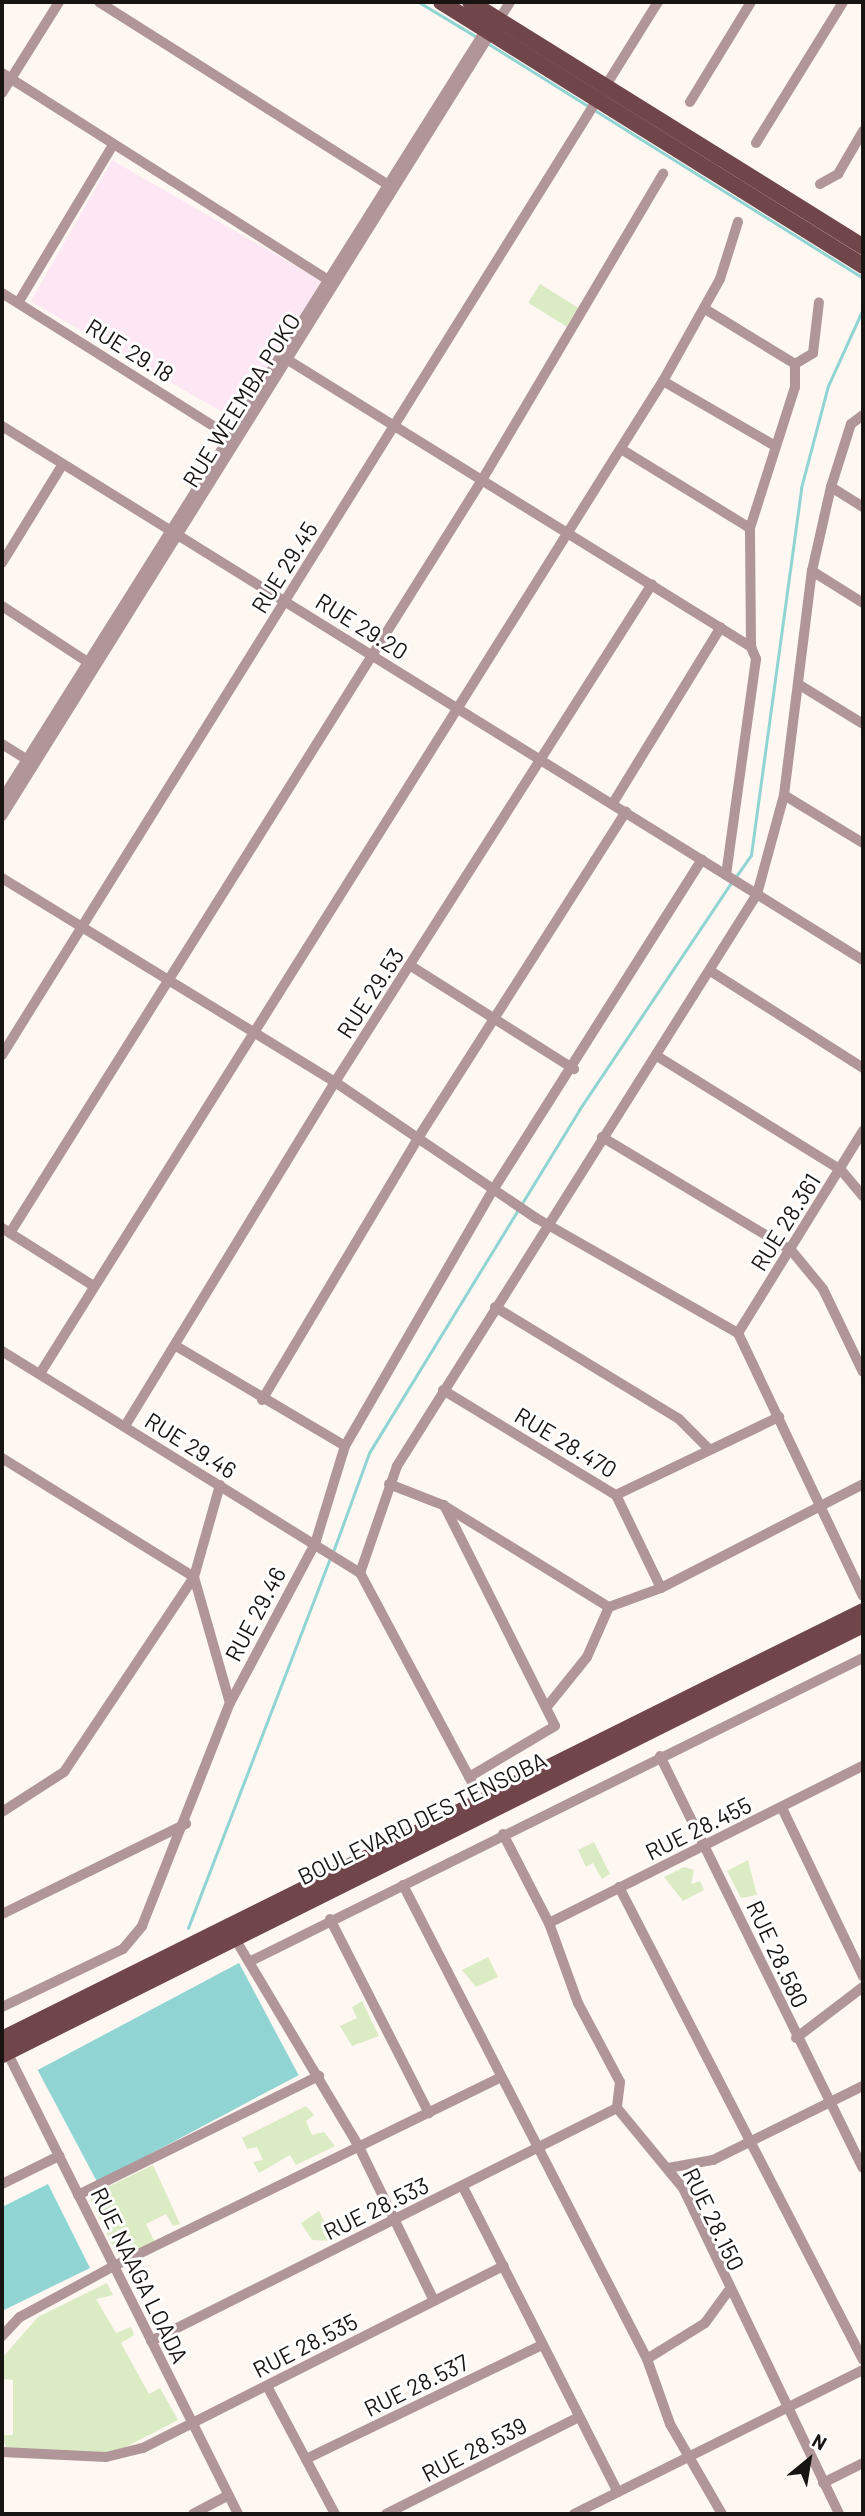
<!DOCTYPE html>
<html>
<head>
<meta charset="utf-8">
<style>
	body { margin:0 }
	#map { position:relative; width:865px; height:2516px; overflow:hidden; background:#fef7f2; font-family:Barlow,sans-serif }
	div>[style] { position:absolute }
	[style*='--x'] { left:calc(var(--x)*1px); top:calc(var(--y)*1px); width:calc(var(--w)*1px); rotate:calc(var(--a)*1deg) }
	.education>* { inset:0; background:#fee7f4; transform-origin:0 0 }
	.green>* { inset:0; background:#dbebc4; transform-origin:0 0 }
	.water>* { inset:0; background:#91d4d4; transform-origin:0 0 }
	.stream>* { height:2.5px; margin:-1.25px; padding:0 1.25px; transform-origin:1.25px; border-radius:1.25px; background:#91d4d4 }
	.street>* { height:10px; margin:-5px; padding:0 5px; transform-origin:5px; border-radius:5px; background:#b09698 }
	.primary>* { height:16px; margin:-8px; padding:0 8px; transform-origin:8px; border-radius:8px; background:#70464b }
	span { translate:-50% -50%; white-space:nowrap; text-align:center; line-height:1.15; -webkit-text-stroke:6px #fff; paint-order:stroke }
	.street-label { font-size:23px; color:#171412 }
	.frame { position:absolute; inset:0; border:4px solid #171412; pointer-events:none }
	.north { position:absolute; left:774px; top:2425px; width:70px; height:70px; -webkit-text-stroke:5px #fff; paint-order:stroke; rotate:30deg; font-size:19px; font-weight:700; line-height:28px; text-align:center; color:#171412 }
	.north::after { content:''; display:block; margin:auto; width:24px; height:32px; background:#171412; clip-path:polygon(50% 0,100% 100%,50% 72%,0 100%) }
</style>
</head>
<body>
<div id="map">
	<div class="education">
		<i style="left:112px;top:160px;width:244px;height:163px;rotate:30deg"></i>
	</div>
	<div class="green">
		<i style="left:540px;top:284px;width:45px;height:22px;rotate:32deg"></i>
		<i style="clip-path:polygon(594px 1842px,610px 1874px,602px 1879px,593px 1863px,586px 1867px,578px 1850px)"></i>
		<i style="clip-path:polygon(748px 1860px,757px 1895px,741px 1898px,727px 1871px)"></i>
		<i style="clip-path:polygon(684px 1867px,694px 1870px,691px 1884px,700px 1881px,704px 1890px,683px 1901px,664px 1877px)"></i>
		<i style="clip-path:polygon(488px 1957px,498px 1977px,476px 1987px,462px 1970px)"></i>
		<i style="clip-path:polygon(362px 2001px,379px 2036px,352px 2046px,340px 2026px,357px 2018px,352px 2007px)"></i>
		<i style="clip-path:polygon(306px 2106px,314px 2115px,306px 2121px,312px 2135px,324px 2132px,335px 2146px,296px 2165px,290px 2155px,259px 2173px,253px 2162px,263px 2160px,257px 2147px,247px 2149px,242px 2138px)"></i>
		<i style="clip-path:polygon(153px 2165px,180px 2224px,173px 2226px,166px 2214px,146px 2224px,156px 2245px,117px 2255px,89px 2196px)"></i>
		<i style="clip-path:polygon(319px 2211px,330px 2233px,336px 2241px,312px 2240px,301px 2223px)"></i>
		<i style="clip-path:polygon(107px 2283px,113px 2295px,96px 2299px,116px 2333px,131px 2327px,134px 2335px,121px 2343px,149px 2394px,160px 2388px,178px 2420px,106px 2457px,6px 2448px,2px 2435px,13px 2435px,13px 2380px,2px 2379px,2px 2358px,38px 2317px)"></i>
	</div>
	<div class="water">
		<i style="left:239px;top:1963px;width:127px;height:228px;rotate:62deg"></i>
		<i style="clip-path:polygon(48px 2184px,90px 2268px,2px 2311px,2px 2207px)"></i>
	</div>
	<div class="stream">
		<i style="--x:419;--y:2;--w:68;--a:31.1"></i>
		<i style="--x:489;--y:44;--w:441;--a:32"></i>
		<i style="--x:735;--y:878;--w:28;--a:-55"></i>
		<i style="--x:751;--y:855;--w:370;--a:-82.2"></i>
		<i style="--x:801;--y:488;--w:106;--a:-75.2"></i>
		<i style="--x:828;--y:386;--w:85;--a:-65.6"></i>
		<i style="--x:333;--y:1552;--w:105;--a:-70"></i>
		<i style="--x:369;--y:1453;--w:402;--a:-58.5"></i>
		<i style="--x:579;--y:1110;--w:273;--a:-56.2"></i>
		<i style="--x:188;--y:1928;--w:396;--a:-69"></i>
	</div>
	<div class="street">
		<i style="--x:99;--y:2;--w:347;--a:32.3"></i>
		<i style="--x:2;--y:73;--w:392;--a:32.4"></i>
		<i style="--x:2;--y:93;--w:107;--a:-57.9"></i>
		<i style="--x:690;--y:102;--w:117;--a:-58.6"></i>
		<i style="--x:756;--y:143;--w:166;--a:-58.3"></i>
		<i style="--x:820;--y:184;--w:21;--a:-29"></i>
		<i style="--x:838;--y:174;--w:50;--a:-59.8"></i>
		<i style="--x:2;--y:293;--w:275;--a:32.2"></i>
		<i style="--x:18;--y:303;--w:184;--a:-59"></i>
		<i style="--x:705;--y:309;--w:105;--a:31.4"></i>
		<i style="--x:795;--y:364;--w:21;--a:-31"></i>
		<i style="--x:813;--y:353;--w:51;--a:-83.3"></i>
		<i style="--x:288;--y:360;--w:545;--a:31.79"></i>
		<i style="--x:751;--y:647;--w:13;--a:67"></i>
		<i style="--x:756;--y:659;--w:218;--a:97.9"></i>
		<i style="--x:663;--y:381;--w:129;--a:30.1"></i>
		<i style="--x:2;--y:426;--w:1013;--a:31.81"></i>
		<i style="--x:621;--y:449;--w:151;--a:31.5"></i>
		<i style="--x:831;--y:487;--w:38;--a:32"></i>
		<i style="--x:2;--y:563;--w:116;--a:-58.4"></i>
		<i style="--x:812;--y:571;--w:60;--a:32.1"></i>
		<i style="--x:2;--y:606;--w:108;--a:33.2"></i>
		<i style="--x:751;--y:647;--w:119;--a:-90.5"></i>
		<i style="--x:750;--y:528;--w:148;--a:-72.3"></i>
		<i style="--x:795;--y:387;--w:23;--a:-90"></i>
		<i style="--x:798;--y:684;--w:76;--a:31.6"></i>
		<i style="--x:2;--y:744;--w:34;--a:32"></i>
		<i style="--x:784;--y:795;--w:92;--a:31.3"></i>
		<i style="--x:2;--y:799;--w:913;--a:-57.84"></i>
		<i style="--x:613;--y:803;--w:206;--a:-58.5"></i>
		<i style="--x:2;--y:816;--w:960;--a:-58.03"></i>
		<i style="--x:2;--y:878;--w:391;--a:31.5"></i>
		<i style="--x:335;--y:1082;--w:243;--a:34.1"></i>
		<i style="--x:536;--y:1218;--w:232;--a:29.7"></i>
		<i style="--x:738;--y:1333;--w:291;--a:64.6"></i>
		<i style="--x:411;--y:966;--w:193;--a:32.3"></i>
		<i style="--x:712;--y:972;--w:179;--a:32.4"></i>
		<i style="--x:2;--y:1055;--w:1241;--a:-58.08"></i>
		<i style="--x:657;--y:1056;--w:216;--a:31.8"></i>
		<i style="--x:841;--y:1170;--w:34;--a:50"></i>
		<i style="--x:602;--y:1137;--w:220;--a:30.9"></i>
		<i style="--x:791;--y:1250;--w:50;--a:50.6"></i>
		<i style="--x:823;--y:1289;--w:92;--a:64.3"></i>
		<i style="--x:2;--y:1228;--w:107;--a:32.3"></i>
		<i style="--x:10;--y:1233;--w:889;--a:-57.92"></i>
		<i style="--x:482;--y:480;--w:356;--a:-59.4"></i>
		<i style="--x:495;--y:1307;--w:215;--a:31.3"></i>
		<i style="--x:679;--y:1419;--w:42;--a:45"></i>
		<i style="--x:738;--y:1333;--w:238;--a:-58.3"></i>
		<i style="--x:176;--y:1346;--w:196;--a:30.6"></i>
		<i style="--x:2;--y:1351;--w:421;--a:31.8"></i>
		<i style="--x:41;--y:1372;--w:1170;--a:-57.89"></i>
		<i style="--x:663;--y:381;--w:117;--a:-60.8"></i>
		<i style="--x:720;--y:279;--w:60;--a:-72.5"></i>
		<i style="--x:443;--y:1390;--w:202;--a:31.3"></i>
		<i style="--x:616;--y:1495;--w:103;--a:64.2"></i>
		<i style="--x:262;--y:1400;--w:305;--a:-59.2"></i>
		<i style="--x:418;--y:1138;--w:387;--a:-57.5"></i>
		<i style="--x:125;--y:1426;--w:403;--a:-58.6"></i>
		<i style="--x:335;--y:1082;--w:590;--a:-57.52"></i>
		<i style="--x:2;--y:1458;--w:226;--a:31.8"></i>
		<i style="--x:194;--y:1577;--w:234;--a:123.7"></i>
		<i style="--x:64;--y:1772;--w:74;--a:147.2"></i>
		<i style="--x:389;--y:1484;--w:58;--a:21.3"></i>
		<i style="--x:443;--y:1505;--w:195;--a:31.6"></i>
		<i style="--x:609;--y:1607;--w:55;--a:113.7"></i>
		<i style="--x:587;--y:1657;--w:65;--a:128.8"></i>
		<i style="--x:220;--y:1485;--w:96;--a:105.8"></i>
		<i style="--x:194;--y:1577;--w:131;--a:74.1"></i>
		<i style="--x:616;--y:1495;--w:181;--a:-25.6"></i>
		<i style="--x:444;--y:1505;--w:247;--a:63.3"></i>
		<i style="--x:555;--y:1726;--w:100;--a:149.3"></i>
		<i style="--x:609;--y:1607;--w:55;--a:-20.1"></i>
		<i style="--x:661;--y:1588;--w:227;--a:-27.2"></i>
		<i style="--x:660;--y:1756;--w:459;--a:63.8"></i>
		<i style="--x:483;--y:1803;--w:261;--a:-118.1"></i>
		<i style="--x:360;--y:1573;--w:113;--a:-70.9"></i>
		<i style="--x:397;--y:1466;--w:676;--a:-57.81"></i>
		<i style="--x:757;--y:894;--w:103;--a:-74.7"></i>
		<i style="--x:784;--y:795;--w:226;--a:-82.9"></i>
		<i style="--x:812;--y:571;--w:86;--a:-77.3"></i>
		<i style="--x:831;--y:487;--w:66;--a:-72.4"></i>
		<i style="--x:851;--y:424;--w:15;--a:-37"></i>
		<i style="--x:782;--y:1808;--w:187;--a:64.3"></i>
		<i style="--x:503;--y:1834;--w:100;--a:62.7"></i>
		<i style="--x:549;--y:1923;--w:85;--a:70.1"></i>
		<i style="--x:578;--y:2003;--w:89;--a:62"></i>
		<i style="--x:620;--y:2082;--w:26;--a:97"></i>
		<i style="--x:617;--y:2108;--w:104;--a:50.5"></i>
		<i style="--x:683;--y:2188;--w:361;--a:64.4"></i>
		<i style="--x:403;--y:1885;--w:533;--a:62.76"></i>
		<i style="--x:647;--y:2359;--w:69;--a:70.5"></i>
		<i style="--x:670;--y:2424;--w:104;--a:60"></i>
		<i style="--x:619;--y:1887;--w:532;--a:62.71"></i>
		<i style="--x:2;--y:1914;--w:205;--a:-26.1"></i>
		<i style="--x:330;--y:1919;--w:218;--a:63"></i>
		<i style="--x:549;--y:1923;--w:351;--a:-26.6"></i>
		<i style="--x:234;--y:1937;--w:244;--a:59.2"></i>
		<i style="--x:359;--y:2147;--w:171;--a:64"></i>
		<i style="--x:251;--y:1961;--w:683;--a:-26.34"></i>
		<i style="--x:2;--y:2007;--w:134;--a:-25.6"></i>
		<i style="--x:123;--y:1949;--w:30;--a:-50"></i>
		<i style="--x:142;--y:1926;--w:240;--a:-68.5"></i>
		<i style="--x:230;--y:1703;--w:180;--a:-61.9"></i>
		<i style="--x:315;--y:1544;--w:102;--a:-73"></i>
		<i style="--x:345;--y:1446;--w:296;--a:-60"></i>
		<i style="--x:493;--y:1190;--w:391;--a:-57.7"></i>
		<i style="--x:796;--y:2038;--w:84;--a:-37.3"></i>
		<i style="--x:5;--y:2048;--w:521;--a:63.43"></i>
		<i style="--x:668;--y:2168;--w:46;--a:-10.1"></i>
		<i style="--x:713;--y:2160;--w:167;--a:-26.3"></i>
		<i style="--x:2;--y:2184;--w:64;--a:-26.2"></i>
		<i style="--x:463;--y:2187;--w:342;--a:63.1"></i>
		<i style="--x:78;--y:2195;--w:269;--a:-26.3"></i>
		<i style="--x:2;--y:2336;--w:26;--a:-47"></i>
		<i style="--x:20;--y:2317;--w:107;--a:-28.5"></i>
		<i style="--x:114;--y:2266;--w:431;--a:-26"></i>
		<i style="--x:151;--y:2341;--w:521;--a:-26.57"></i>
		<i style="--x:647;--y:2359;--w:68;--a:-31.8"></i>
		<i style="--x:705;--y:2323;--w:39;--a:-54"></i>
		<i style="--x:267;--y:2386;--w:145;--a:62"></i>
		<i style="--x:2;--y:2452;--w:104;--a:2.8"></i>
		<i style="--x:106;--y:2457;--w:38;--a:-14"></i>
		<i style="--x:143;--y:2448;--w:404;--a:-26.8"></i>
		<i style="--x:306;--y:2459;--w:262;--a:-25.8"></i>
		<i style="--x:823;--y:2483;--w:45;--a:-26.6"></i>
		<i style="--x:193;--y:2514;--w:40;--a:-28"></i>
		<i style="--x:386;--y:2514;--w:216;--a:-26.7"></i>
		<i style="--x:574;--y:2514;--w:323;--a:-26.5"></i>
	</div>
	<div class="primary">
		<i style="--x:441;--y:2;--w:498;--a:32"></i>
		<i style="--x:470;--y:2;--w:463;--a:31.9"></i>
		<i style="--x:2;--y:2039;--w:962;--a:-26.43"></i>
		<i style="--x:2;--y:2055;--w:962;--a:-26.54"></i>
	</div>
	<div class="street-label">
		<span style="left:130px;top:350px;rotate:32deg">RUE 29.18</span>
		<span style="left:241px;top:400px;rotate:-58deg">RUE WEEMBA POKO</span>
		<span style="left:284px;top:567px;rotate:-58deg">RUE 29.45</span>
		<span style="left:362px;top:626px;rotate:32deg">RUE 29.20</span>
		<span style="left:370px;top:993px;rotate:-57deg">RUE 29.53</span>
		<span style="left:785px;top:1222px;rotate:-58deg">RUE 28.361</span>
		<span style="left:566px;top:1442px;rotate:31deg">RUE 28.470</span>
		<span style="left:191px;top:1445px;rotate:32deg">RUE 29.46</span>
		<span style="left:255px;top:1614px;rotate:-62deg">RUE 29.46</span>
		<span style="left:422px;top:1818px;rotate:-26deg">BOULEVARD DES TENSOBA</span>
		<span style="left:698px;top:1828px;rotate:-26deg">RUE 28.455</span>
		<span style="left:778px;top:1954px;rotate:65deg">RUE 28.580</span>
		<span style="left:376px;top:2208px;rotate:-26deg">RUE 28.533</span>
		<span style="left:714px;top:2219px;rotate:64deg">RUE 28.150</span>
		<span style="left:140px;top:2275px;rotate:64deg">RUE NAAGA LOADA</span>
		<span style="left:305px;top:2345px;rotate:-27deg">RUE 28.535</span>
		<span style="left:416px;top:2385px;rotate:-26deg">RUE 28.537</span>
		<span style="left:474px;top:2449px;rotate:-27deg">RUE 28.539</span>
	</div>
	<div class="frame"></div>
	<div class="north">N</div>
</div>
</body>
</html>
